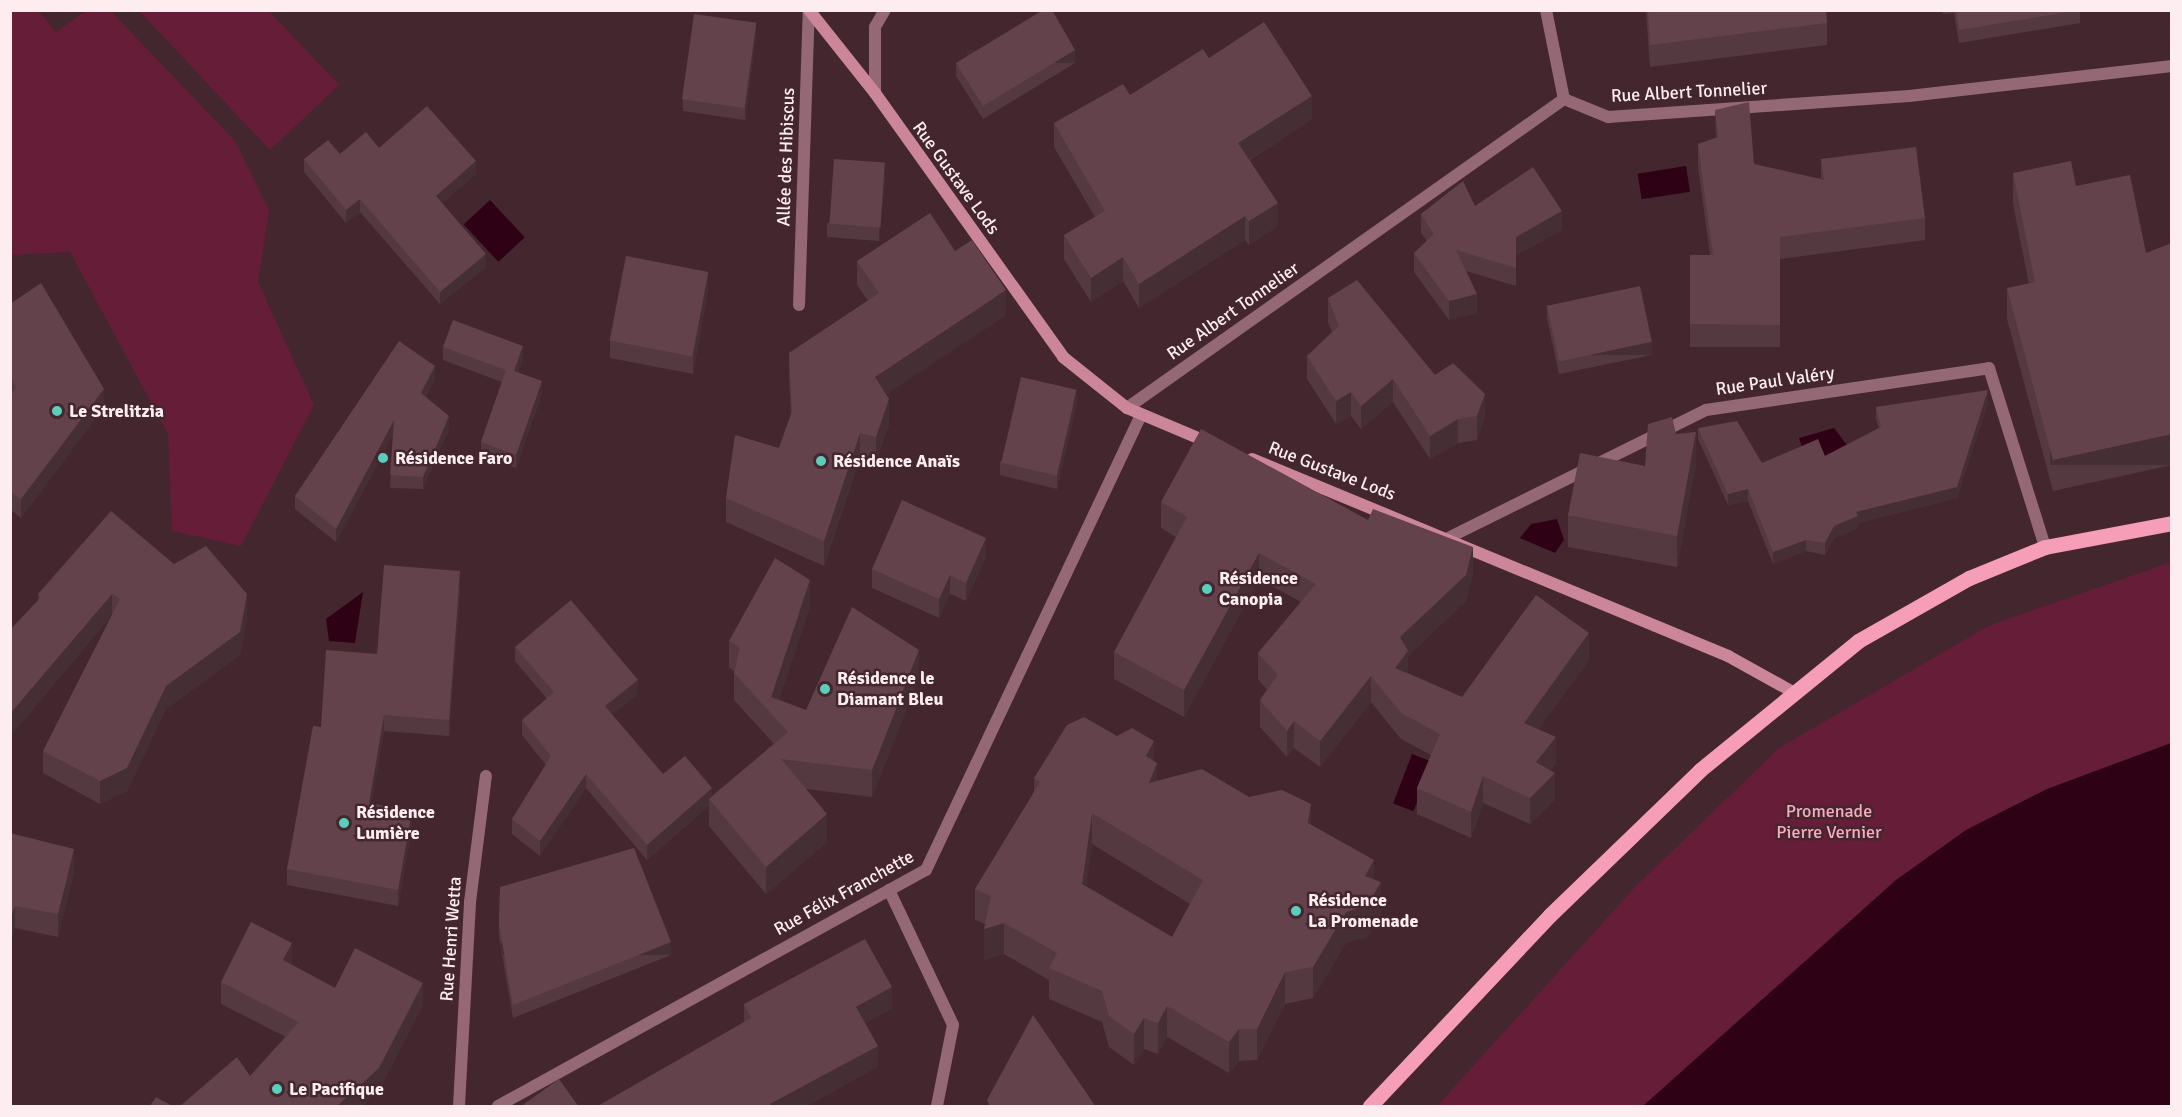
<!DOCTYPE html>
<html>
<head>
<meta charset="utf-8">
<style>
	body { margin:0 }
	#map { position:relative; width:2182px; height:1117px; overflow:hidden; background:#44262f; font-family:Signika,sans-serif }
	div>[style] { position:absolute }
	[style*='--x'] { left:calc(var(--x)*1px); top:calc(var(--y)*1px); width:calc(var(--w)*1px); rotate:calc(var(--a)*1deg) }
	.green>* { inset:0; background:#651d38 }
	.water>* { inset:0; background:#2f0114; transform-origin:0 0 }
	.street>* { height:12px; margin:-6px; padding:0 6px; transform-origin:6px; border-radius:6px; background:#946874 }
	.secondary>* { height:12px; margin:-6px; padding:0 6px; transform-origin:6px; border-radius:6px; background:#cb869a }
	.primary>* { height:15px; margin:-7.5px; padding:0 7.5px; transform-origin:7.5px; border-radius:7.5px; background:#f69db8 }
	.wall>* { inset:0; background:#553940 }
	.shaded-wall>* { inset:0; background:#452e34; transform-origin:0 0 }
	.building>* { inset:0; background:#63424b; transform-origin:0 0 }
	.dots>* { width:16px; height:16px; translate:-50% -50%; box-sizing:border-box; border:3px solid #44262f; border-radius:50% }
	span { translate:-50% -50%; white-space:nowrap; text-align:center; line-height:1.15; -webkit-text-stroke:5px #44262f; paint-order:stroke }
	.street-label { font-size:18px; color:#fdecf0 }
	.poi-label { font-size:18px; color:#fdecf0; font-weight:700 }
	.left { translate:0 -50%; text-align:left }
	.park-label { font-size:18px; color:#f9abc1 }
	.frame { position:absolute; inset:0; border:12px solid #fdecf0; pointer-events:none }
</style>
</head>
<body>
<div id="map">
	<div class="green">
		<i style="clip-path:polygon(11px 10px,39px 11px,56px 32px,85px 11px,111px 11px,235px 141px,269px 210px,258px 282px,314px 405px,241px 546px,172px 531px,168px 434px,70px 252px,11px 255px)"></i>
		<i style="clip-path:polygon(139px 11px,269px 11px,339px 85px,270px 150px)"></i>
		<i style="clip-path:polygon(2171px 562px,2171px 743px,2047px 789px,1966px 830px,1896px 880px,1643px 1106px,1437px 1106px,1635px 887px,1779px 748px,1988px 626px)"></i>
	</div>
	<div class="water">
		<i style="left:1686px;top:166px;width:26px;height:49px;rotate:81deg"></i>
		<i style="left:490px;top:200px;width:51px;height:36px;rotate:47deg"></i>
		<i style="clip-path:polygon(1834px 428px,1853px 453px,1822px 470px,1805px 456px,1799px 438px)"></i>
		<i style="clip-path:polygon(1557px 519px,1564px 540px,1555px 553px,1520px 538px,1531px 524px)"></i>
		<i style="clip-path:polygon(363px 592px,355px 643px,329px 641px,326px 619px)"></i>
		<i style="clip-path:polygon(2171px 743px,2171px 1106px,1643px 1106px,1896px 880px,1966px 830px,2047px 789px)"></i>
		<i style="left:1412px;top:754px;width:22px;height:53px;rotate:21deg"></i>
	</div>
	<div class="street">
		<i style="--x:1546;--y:10;--w:91;--a:78.6"></i>
		<i style="--x:875;--y:93;--w:66;--a:-90"></i>
		<i style="--x:875;--y:27;--w:20;--a:-60"></i>
		<i style="--x:1564;--y:99;--w:48;--a:22.2"></i>
		<i style="--x:1608;--y:117;--w:302;--a:-4"></i>
		<i style="--x:1909;--y:96;--w:265;--a:-6.5"></i>
		<i style="--x:799;--y:305;--w:295;--a:-88.1"></i>
		<i style="--x:1127;--y:408;--w:535;--a:-35.26"></i>
		<i style="--x:1450;--y:537;--w:286;--a:-26.4"></i>
		<i style="--x:1706;--y:410;--w:286;--a:-8.4"></i>
		<i style="--x:1989;--y:368;--w:188;--a:72.6"></i>
		<i style="--x:889;--y:890;--w:149;--a:64.6"></i>
		<i style="--x:953;--y:1025;--w:83;--a:101.2"></i>
		<i style="--x:459;--y:1106;--w:204;--a:-86.9"></i>
		<i style="--x:470;--y:902;--w:127;--a:-82.8"></i>
		<i style="--x:498;--y:1106;--w:489;--a:-28.9"></i>
		<i style="--x:926;--y:870;--w:503;--a:-64.71"></i>
	</div>
	<div class="secondary">
		<i style="--x:809;--y:10;--w:106;--a:51.5"></i>
		<i style="--x:875;--y:93;--w:324;--a:54.5"></i>
		<i style="--x:1063;--y:357;--w:82;--a:38.6"></i>
		<i style="--x:1127;--y:408;--w:90;--a:22.9"></i>
		<i style="--x:1252;--y:459;--w:515;--a:22.48"></i>
		<i style="--x:1728;--y:656;--w:74;--a:29"></i>
	</div>
	<div class="primary">
		<i style="--x:1370;--y:1106;--w:262;--a:-46.7"></i>
		<i style="--x:1550;--y:915;--w:209;--a:-44"></i>
		<i style="--x:1700;--y:770;--w:204;--a:-39.2"></i>
		<i style="--x:1858;--y:641;--w:128;--a:-29.6"></i>
		<i style="--x:1969;--y:578;--w:82;--a:-22.2"></i>
		<i style="--x:2045;--y:547;--w:129;--a:-10.7"></i>
	</div>
	<div class="wall">
		<i style="clip-path:polygon(1646px 10px,1826px 10px,1827px 23px,1827px 45px,1650px 67px)"></i>
		<i style="clip-path:polygon(1943px 10px,2080px 10px,2080px 23px,1959px 43px,1954px 13px,1943px 14px)"></i>
		<i style="clip-path:polygon(756px 36px,745px 120px,683px 111px,683px 99px)"></i>
		<i style="clip-path:polygon(1209px 58px,1312px 119px,1250px 160px,1278px 226px,1249px 245px,1245px 240px,1139px 308px,1123px 281px,1091px 302px,1064px 259px,1064px 235px,1095px 217px,1054px 147px,1054px 123px,1130px 95px)"></i>
		<i style="clip-path:polygon(956px 63px,1075px 63px,983px 119px,956px 76px)"></i>
		<i style="clip-path:polygon(1715px 110px,1754px 164px,1821px 179px,1821px 159px,1925px 218px,1925px 240px,1780px 259px,1780px 347px,1690px 347px,1690px 255px,1710px 255px,1698px 166px,1698px 144px,1716px 138px)"></i>
		<i style="clip-path:polygon(379px 148px,476px 174px,442px 203px,486px 267px,440px 304px,360px 212px,346px 223px,304px 172px,304px 159px)"></i>
		<i style="clip-path:polygon(2013px 173px,2076px 186px,2146px 253px,2172px 243px,2172px 465px,2053px 491px,2007px 319px,2007px 288px,2029px 284px,2013px 204px)"></i>
		<i style="clip-path:polygon(885px 176px,879px 241px,827px 237px,827px 224px)"></i>
		<i style="clip-path:polygon(1475px 206px,1562px 230px,1516px 255px,1516px 286px,1466px 271px,1477px 313px,1449px 320px,1414px 272px,1414px 253px,1427px 241px,1421px 233px,1421px 214px)"></i>
		<i style="clip-path:polygon(955px 251px,1006px 315px,886px 394px,889px 424px,876px 462px,860px 458px,824px 566px,726px 522px,726px 498px,779px 448px,791px 415px,789px 377px,789px 353px,868px 301px,857px 285px,857px 261px)"></i>
		<i style="clip-path:polygon(708px 291px,693px 374px,610px 358px,610px 340px)"></i>
		<i style="clip-path:polygon(1328px 298px,1435px 375px,1485px 417px,1477px 440px,1458px 443px,1430px 459px,1393px 402px,1361px 429px,1351px 416px,1336px 424px,1307px 379px,1307px 356px,1332px 332px,1328px 322px)"></i>
		<i style="clip-path:polygon(10px 304px,104px 407px,21px 518px,10px 509px)"></i>
		<i style="clip-path:polygon(1547px 305px,1652px 355px,1559px 374px,1547px 318px)"></i>
		<i style="clip-path:polygon(443px 347px,523px 359px,518px 372px,542px 394px,516px 468px,481px 455px,481px 442px,502px 382px,443px 360px)"></i>
		<i style="clip-path:polygon(435px 379px,426px 397px,449px 429px,423px 489px,390px 488px,393px 435px,336px 542px,295px 509px,295px 496px)"></i>
		<i style="clip-path:polygon(1988px 402px,1957px 498px,1858px 523px,1858px 528px,1834px 538px,1825px 555px,1806px 551px,1773px 564px,1748px 501px,1728px 505px,1698px 439px,1698px 428px,1762px 463px,1825px 456px,1879px 428px,1876px 419px,1876px 407px)"></i>
		<i style="clip-path:polygon(1077px 403px,1057px 489px,1000px 475px,1000px 462px)"></i>
		<i style="clip-path:polygon(1676px 434px,1696px 463px,1677px 567px,1568px 547px,1568px 515px,1645px 466px)"></i>
		<i style="clip-path:polygon(1161px 502px,1368px 520px,1473px 573px,1466px 601px,1408px 656px,1408px 673px,1462px 697px,1589px 660px,1538px 730px,1556px 764px,1550px 770px,1555px 799px,1530px 824px,1483px 803px,1471px 838px,1417px 814px,1417px 788px,1431px 755px,1401px 739px,1371px 702px,1320px 767px,1294px 748px,1287px 757px,1260px 727px,1260px 700px,1267px 690px,1258px 679px,1258px 653px,1301px 602px,1259px 579px,1184px 717px,1114px 679px,1114px 652px,1176px 537px,1161px 528px)"></i>
		<i style="clip-path:polygon(986px 557px,966px 601px,950px 594px,939px 618px,872px 588px,872px 569px)"></i>
		<i style="clip-path:polygon(174px 564px,247px 617px,240px 655px,166px 709px,127px 791px,100px 804px,43px 773px,43px 751px,110px 619px,38px 601px,38px 594px)"></i>
		<i style="clip-path:polygon(460px 587px,449px 736px,384px 731px,371px 803px,412px 827px,398px 906px,287px 885px,287px 869px,321px 727px,377px 654px)"></i>
		<i style="clip-path:polygon(810px 607px,779px 700px,806px 710px,919px 677px,872px 797px,806px 789px,827px 842px,766px 894px,709px 826px,709px 806px,647px 860px,586px 788px,540px 856px,512px 834px,512px 819px,546px 765px,522px 735px,522px 720px,547px 699px,515px 661px,515px 647px,638px 694px,612px 715px,663px 774px,712px 796px,774px 744px,734px 700px,734px 671px,729px 668px,729px 641px)"></i>
		<i style="clip-path:polygon(evenodd,1154px 762px,1157px 781px,1249px 797px,1311px 825px,1374px 879px,1381px 913px,1367px 937px,1346px 943px,1313px 998px,1285px 1004px,1257px 1060px,1239px 1061px,1229px 1073px,1167px 1037px,1158px 1054px,1144px 1049px,1134px 1065px,1109px 1047px,1102px 1022px,1049px 999px,1049px 980px,1004px 954px,984px 960px,985px 924px,975px 920px,975px 889px,1034px 793px,1034px 778px,1154px 762px,1092px 844px,1190px 904px,1172px 937px,1086px 886px,1092px 844px)"></i>
		<i style="clip-path:polygon(10px 833px,74px 872px,58px 937px,15px 928px,10px 942px)"></i>
		<i style="clip-path:polygon(500px 887px,671px 955px,513px 1018px,499px 936px)"></i>
		<i style="clip-path:polygon(292px 965px,335px 988px,423px 1005px,379px 1090px,361px 1107px,179px 1107px,250px 1076px,286px 1037px,221px 1004px,221px 982px)"></i>
		<i style="clip-path:polygon(744px 1004px,892px 1009px,865px 1023px,878px 1067px,744px 1023px)"></i>
	</div>
	<div class="shaded-wall">
		<i style="clip-path:polygon(756px 23px,756px 36px,745px 120px,745px 107px)"></i>
		<i style="left:1075px;top:50px;width:13px;height:108px;rotate:90deg"></i>
		<i style="clip-path:polygon(1312px 96px,1312px 119px,1238px 167px,1238px 143px)"></i>
		<i style="clip-path:polygon(476px 161px,476px 174px,436px 209px,436px 196px)"></i>
		<i style="clip-path:polygon(885px 163px,885px 176px,879px 241px,879px 229px)"></i>
		<i style="clip-path:polygon(360px 199px,360px 212px,346px 223px,346px 210px)"></i>
		<i style="clip-path:polygon(1278px 203px,1278px 226px,1249px 245px,1249px 221px)"></i>
		<i style="clip-path:polygon(1562px 211px,1562px 230px,1516px 255px,1516px 286px,1516px 237px)"></i>
		<i style="clip-path:polygon(1245px 216px,1245px 240px,1139px 308px,1139px 284px)"></i>
		<i style="clip-path:polygon(486px 254px,486px 267px,440px 304px,440px 292px)"></i>
		<i style="clip-path:polygon(1123px 257px,1123px 281px,1091px 302px,1091px 278px)"></i>
		<i style="clip-path:polygon(708px 272px,708px 291px,693px 374px,693px 356px)"></i>
		<i style="clip-path:polygon(1006px 290px,1006px 315px,875px 402px,875px 377px)"></i>
		<i style="clip-path:polygon(1477px 294px,1477px 313px,1449px 320px,1449px 301px)"></i>
		<i style="left:1652px;top:342px;width:13px;height:95px;rotate:90deg"></i>
		<i style="clip-path:polygon(523px 346px,523px 359px,514px 383px,514px 371px)"></i>
		<i style="clip-path:polygon(435px 366px,435px 379px,421px 406px,421px 393px)"></i>
		<i style="clip-path:polygon(1393px 379px,1393px 402px,1361px 429px,1361px 406px)"></i>
		<i style="clip-path:polygon(542px 381px,542px 394px,516px 468px,516px 455px)"></i>
		<i style="clip-path:polygon(104px 389px,104px 407px,21px 518px,21px 499px)"></i>
		<i style="clip-path:polygon(1077px 390px,1077px 403px,1057px 489px,1057px 476px)"></i>
		<i style="clip-path:polygon(1988px 390px,1988px 402px,1957px 498px,1858px 523px,1858px 528px,1834px 538px,1825px 555px,1825px 543px,1834px 526px,1856px 512px)"></i>
		<i style="clip-path:polygon(1351px 392px,1351px 416px,1336px 424px,1336px 401px)"></i>
		<i style="clip-path:polygon(1485px 394px,1485px 417px,1477px 440px,1477px 416px)"></i>
		<i style="clip-path:polygon(889px 399px,889px 424px,876px 462px,876px 437px)"></i>
		<i style="clip-path:polygon(449px 416px,449px 429px,423px 489px,423px 477px)"></i>
		<i style="clip-path:polygon(1458px 419px,1458px 443px,1430px 459px,1430px 436px)"></i>
		<i style="clip-path:polygon(394px 420px,394px 433px,336px 542px,336px 529px)"></i>
		<i style="clip-path:polygon(1696px 432px,1696px 463px,1677px 567px,1677px 536px)"></i>
		<i style="clip-path:polygon(860px 433px,860px 458px,824px 566px,824px 541px)"></i>
		<i style="left:2172px;top:434px;width:31px;height:122px;rotate:90deg"></i>
		<i style="clip-path:polygon(1748px 489px,1748px 501px,1728px 505px,1728px 494px)"></i>
		<i style="clip-path:polygon(986px 538px,986px 557px,966px 601px,966px 583px)"></i>
		<i style="clip-path:polygon(1806px 540px,1806px 551px,1773px 564px,1773px 552px)"></i>
		<i style="clip-path:polygon(1473px 547px,1473px 573px,1466px 601px,1408px 656px,1408px 677px,1395px 668px,1400px 637px)"></i>
		<i style="clip-path:polygon(1259px 553px,1259px 579px,1184px 717px,1184px 690px)"></i>
		<i style="clip-path:polygon(460px 571px,460px 587px,449px 736px,449px 720px)"></i>
		<i style="clip-path:polygon(950px 575px,950px 594px,939px 618px,939px 599px)"></i>
		<i style="clip-path:polygon(810px 580px,810px 607px,774px 716px,771px 697px)"></i>
		<i style="clip-path:polygon(112px 594px,112px 616px,10px 737px,10px 714px)"></i>
		<i style="clip-path:polygon(247px 594px,247px 617px,240px 655px,166px 709px,127px 791px,100px 804px,100px 781px,166px 686px)"></i>
		<i style="clip-path:polygon(1589px 633px,1589px 660px,1524px 750px,1524px 723px)"></i>
		<i style="clip-path:polygon(919px 650px,919px 677px,872px 797px,872px 770px)"></i>
		<i style="clip-path:polygon(1371px 676px,1371px 702px,1320px 767px,1320px 741px)"></i>
		<i style="clip-path:polygon(638px 680px,638px 694px,605px 721px,605px 706px)"></i>
		<i style="clip-path:polygon(384px 715px,384px 731px,369px 819px,369px 803px)"></i>
		<i style="clip-path:polygon(1294px 721px,1294px 748px,1287px 757px,1287px 731px)"></i>
		<i style="clip-path:polygon(1556px 737px,1556px 764px,1536px 788px,1536px 762px)"></i>
		<i style="clip-path:polygon(1154px 741px,1154px 769px,1157px 763px,1157px 794px,1149px 783px,1146px 756px)"></i>
		<i style="clip-path:polygon(1555px 773px,1555px 799px,1530px 824px,1530px 798px)"></i>
		<i style="clip-path:polygon(586px 774px,586px 788px,540px 856px,540px 841px)"></i>
		<i style="clip-path:polygon(1483px 776px,1483px 803px,1471px 838px,1471px 812px)"></i>
		<i style="clip-path:polygon(712px 788px,712px 803px,709px 799px,709px 806px,647px 860px,647px 845px)"></i>
		<i style="clip-path:polygon(1311px 804px,1311px 835px,1308px 823px)"></i>
		<i style="clip-path:polygon(412px 811px,412px 827px,398px 906px,398px 890px)"></i>
		<i style="clip-path:polygon(1092px 813px,1092px 844px,1082px 915px,1082px 884px)"></i>
		<i style="clip-path:polygon(827px 814px,827px 842px,766px 894px,766px 867px)"></i>
		<i style="clip-path:polygon(74px 849px,74px 872px,58px 937px,58px 914px)"></i>
		<i style="clip-path:polygon(1374px 860px,1374px 891px,1381px 882px,1381px 913px,1367px 937px,1346px 943px,1313px 998px,1313px 967px)"></i>
		<i style="clip-path:polygon(15px 906px,15px 928px,10px 942px,10px 920px)"></i>
		<i style="clip-path:polygon(1004px 923px,1004px 954px,984px 960px,984px 929px)"></i>
		<i style="left:671px;top:942px;width:13px;height:170px;rotate:90deg"></i>
		<i style="clip-path:polygon(292px 943px,292px 965px,283px 960px)"></i>
		<i style="clip-path:polygon(1285px 972px,1285px 1004px,1257px 1060px,1257px 1029px)"></i>
		<i style="clip-path:polygon(423px 983px,423px 1005px,379px 1090px,361px 1107px,336px 1107px)"></i>
		<i style="clip-path:polygon(892px 987px,892px 1009px,856px 1028px,856px 1007px)"></i>
		<i style="clip-path:polygon(1167px 1006px,1167px 1037px,1158px 1054px,1158px 1023px)"></i>
		<i style="clip-path:polygon(1144px 1018px,1144px 1049px,1134px 1065px,1134px 1034px)"></i>
		<i style="clip-path:polygon(1239px 1029px,1239px 1061px,1229px 1073px,1229px 1042px)"></i>
		<i style="clip-path:polygon(878px 1046px,878px 1067px,806px 1107px,770px 1107px,770px 1104px)"></i>
	</div>
	<div class="building">
		<i style="clip-path:polygon(1043px 10px,1052px 10px,1075px 50px,983px 106px,956px 63px)"></i>
		<i style="clip-path:polygon(1648px 10px,1826px 10px,1827px 23px,1650px 45px)"></i>
		<i style="clip-path:polygon(1956px 10px,2080px 10px,1959px 30px)"></i>
		<i style="left:694px;top:14px;width:63px;height:86px;rotate:8deg"></i>
		<i style="clip-path:polygon(1264px 22px,1312px 96px,1238px 143px,1278px 203px,1249px 221px,1245px 216px,1139px 284px,1123px 257px,1091px 278px,1064px 235px,1105px 211px,1054px 123px,1123px 84px,1130px 95px,1203px 49px,1209px 58px)"></i>
		<i style="clip-path:polygon(1749px 102px,1754px 164px,1824px 180px,1821px 159px,1916px 147px,1925px 218px,1780px 237px,1780px 325px,1690px 324px,1690px 255px,1713px 255px,1698px 144px,1718px 137px,1715px 110px)"></i>
		<i style="clip-path:polygon(427px 106px,476px 161px,436px 196px,486px 254px,440px 292px,360px 199px,346px 210px,304px 159px,328px 140px,340px 154px,366px 132px,379px 148px)"></i>
		<i style="left:834px;top:159px;width:51px;height:65px;rotate:4deg"></i>
		<i style="clip-path:polygon(2071px 161px,2076px 186px,2130px 175px,2146px 253px,2172px 243px,2172px 434px,2053px 460px,2007px 288px,2035px 282px,2013px 173px)"></i>
		<i style="clip-path:polygon(1533px 167px,1562px 211px,1516px 237px,1516px 268px,1456px 250px,1477px 294px,1449px 301px,1414px 253px,1434px 234px,1421px 214px,1463px 181px,1475px 206px)"></i>
		<i style="clip-path:polygon(930px 213px,955px 251px,972px 240px,1006px 290px,875px 377px,889px 399px,876px 437px,860px 433px,824px 541px,726px 498px,735px 435px,779px 448px,792px 411px,789px 353px,879px 293px,857px 261px)"></i>
		<i style="left:626px;top:256px;width:84px;height:86px;rotate:11deg"></i>
		<i style="clip-path:polygon(1357px 280px,1435px 375px,1453px 363px,1485px 394px,1477px 416px,1458px 419px,1430px 436px,1393px 379px,1361px 406px,1351px 392px,1336px 401px,1307px 356px,1339px 326px,1328px 298px)"></i>
		<i style="clip-path:polygon(41px 283px,104px 389px,21px 499px,10px 491px,10px 396px,16px 387px,10px 375px,10px 304px)"></i>
		<i style="left:1640px;top:286px;width:57px;height:95px;rotate:78deg"></i>
		<i style="clip-path:polygon(453px 320px,523px 346px,514px 371px,542px 381px,516px 455px,481px 442px,506px 370px,443px 347px)"></i>
		<i style="clip-path:polygon(399px 341px,435px 366px,421px 393px,449px 416px,423px 477px,390px 475px,394px 420px,336px 529px,295px 496px)"></i>
		<i style="left:1021px;top:377px;width:57px;height:88px;rotate:13deg"></i>
		<i style="clip-path:polygon(1988px 390px,1957px 487px,1856px 512px,1858px 516px,1834px 526px,1825px 543px,1806px 540px,1773px 552px,1748px 489px,1728px 494px,1698px 428px,1737px 421px,1762px 463px,1818px 439px,1825px 456px,1881px 427px,1876px 407px)"></i>
		<i style="clip-path:polygon(1672px 417px,1676px 434px,1696px 432px,1677px 536px,1568px 515px,1580px 453px,1645px 466px,1648px 424px)"></i>
		<i style="clip-path:polygon(1201px 429px,1368px 520px,1373px 509px,1473px 547px,1466px 575px,1400px 637px,1408px 651px,1395px 668px,1462px 697px,1536px 595px,1589px 633px,1524px 723px,1556px 737px,1536px 762px,1555px 773px,1530px 798px,1483px 776px,1471px 812px,1417px 788px,1440px 734px,1401px 713px,1371px 676px,1320px 741px,1294px 721px,1287px 731px,1260px 700px,1278px 675px,1258px 653px,1316px 584px,1259px 553px,1184px 690px,1114px 652px,1187px 517px,1161px 502px)"></i>
		<i style="clip-path:polygon(902px 500px,986px 538px,966px 583px,950px 575px,939px 599px,872px 569px)"></i>
		<i style="clip-path:polygon(111px 511px,174px 564px,206px 546px,247px 594px,240px 632px,166px 686px,127px 768px,100px 781px,43px 751px,120px 599px,112px 594px,10px 714px,10px 630px,41px 597px,38px 594px)"></i>
		<i style="clip-path:polygon(775px 558px,810px 580px,771px 697px,806px 710px,852px 607px,919px 650px,872px 770px,781px 759px,827px 814px,766px 867px,709px 799px,788px 732px,734px 673px,740px 647px,729px 641px)"></i>
		<i style="clip-path:polygon(384px 565px,460px 571px,449px 720px,384px 715px,369px 803px,412px 811px,398px 890px,287px 869px,313px 726px,321px 727px,326px 650px,377px 654px)"></i>
		<i style="clip-path:polygon(571px 600px,638px 680px,605px 706px,663px 774px,685px 756px,712px 788px,647px 845px,586px 774px,540px 841px,512px 819px,551px 756px,522px 720px,554px 692px,515px 647px)"></i>
		<i style="clip-path:polygon(evenodd,1084px 717px,1117px 736px,1132px 728px,1154px 741px,1146px 756px,1157px 763px,1149px 783px,1202px 769px,1249px 797px,1282px 790px,1311px 804px,1308px 823px,1374px 860px,1365px 876px,1381px 882px,1367px 906px,1346px 912px,1313px 967px,1285px 972px,1257px 1029px,1239px 1029px,1229px 1042px,1167px 1006px,1158px 1023px,1144px 1018px,1134px 1034px,1109px 1016px,1102px 991px,1049px 968px,1057px 953px,1004px 923px,984px 929px,991px 896px,975px 889px,1040px 782px,1034px 778px,1067px 725px,1084px 717px,1092px 813px,1203px 880px,1172px 937px,1082px 884px,1092px 813px)"></i>
		<i style="clip-path:polygon(10px 833px,74px 849px,58px 914px,15px 906px,10px 920px)"></i>
		<i style="clip-path:polygon(634px 848px,671px 942px,513px 1005px,499px 924px,500px 887px)"></i>
		<i style="clip-path:polygon(251px 922px,292px 943px,283px 960px,335px 988px,355px 948px,423px 983px,379px 1068px,336px 1107px,179px 1107px,237px 1057px,250px 1076px,299px 1022px,221px 982px)"></i>
		<i style="clip-path:polygon(865px 939px,892px 987px,856px 1007px,878px 1046px,770px 1104px,772px 1107px,596px 1107px,751px 1018px,744px 1004px)"></i>
		<i style="clip-path:polygon(1033px 1015px,1096px 1107px,990px 1107px,987px 1100px)"></i>
		<i style="clip-path:polygon(559px 1079px,579px 1107px,520px 1107px)"></i>
		<i style="clip-path:polygon(156px 1097px,174px 1107px,149px 1107px)"></i>
	</div>
	<div class="dots">
		<i style="left:57px;top:411px;background:#5bcebb"></i>
		<i style="left:383px;top:458px;background:#5bcebb"></i>
		<i style="left:821px;top:461px;background:#5bcebb"></i>
		<i style="left:1207px;top:589px;background:#5bcebb"></i>
		<i style="left:825px;top:689px;background:#5bcebb"></i>
		<i style="left:344px;top:823px;background:#5bcebb"></i>
		<i style="left:1296px;top:911px;background:#5bcebb"></i>
		<i style="left:277px;top:1089px;background:#5bcebb"></i>
	</div>
	<div class="street-label">
		<span style="left:1689px;top:92px;rotate:-3deg">Rue Albert Tonnelier</span>
		<span style="left:786px;top:157px;rotate:-88deg">Allée des Hibiscus</span>
		<span style="left:956px;top:178px;rotate:54deg">Rue Gustave Lods</span>
		<span style="left:1233px;top:311px;rotate:-35deg">Rue Albert Tonnelier</span>
		<span style="left:1775px;top:381px;rotate:-8deg">Rue Paul Valéry</span>
		<span style="left:1332px;top:471px;rotate:21deg">Rue Gustave Lods</span>
		<span style="left:844px;top:893px;rotate:-29deg">Rue Félix Franchette</span>
		<span style="left:451px;top:939px;rotate:-86deg">Rue Henri Wetta</span>
	</div>
	<div class="poi-label">
		<span class="left" style="left:69px;top:411px">Le Strelitzia</span>
		<span class="left" style="left:395px;top:458px">Résidence Faro</span>
		<span class="left" style="left:833px;top:461px">Résidence Anaïs</span>
		<span class="left" style="left:1219px;top:589px">Résidence<br>Canopia</span>
		<span class="left" style="left:837px;top:689px">Résidence le<br>Diamant Bleu</span>
		<span class="left" style="left:356px;top:823px">Résidence<br>Lumière</span>
		<span class="left" style="left:1308px;top:911px">Résidence<br>La Promenade</span>
		<span class="left" style="left:289px;top:1089px">Le Pacifique</span>
	</div>
	<div class="park-label">
		<span style="left:1829px;top:822px">Promenade<br>Pierre Vernier</span>
	</div>
	<div class="frame"></div>
</div>
</body>
</html>
